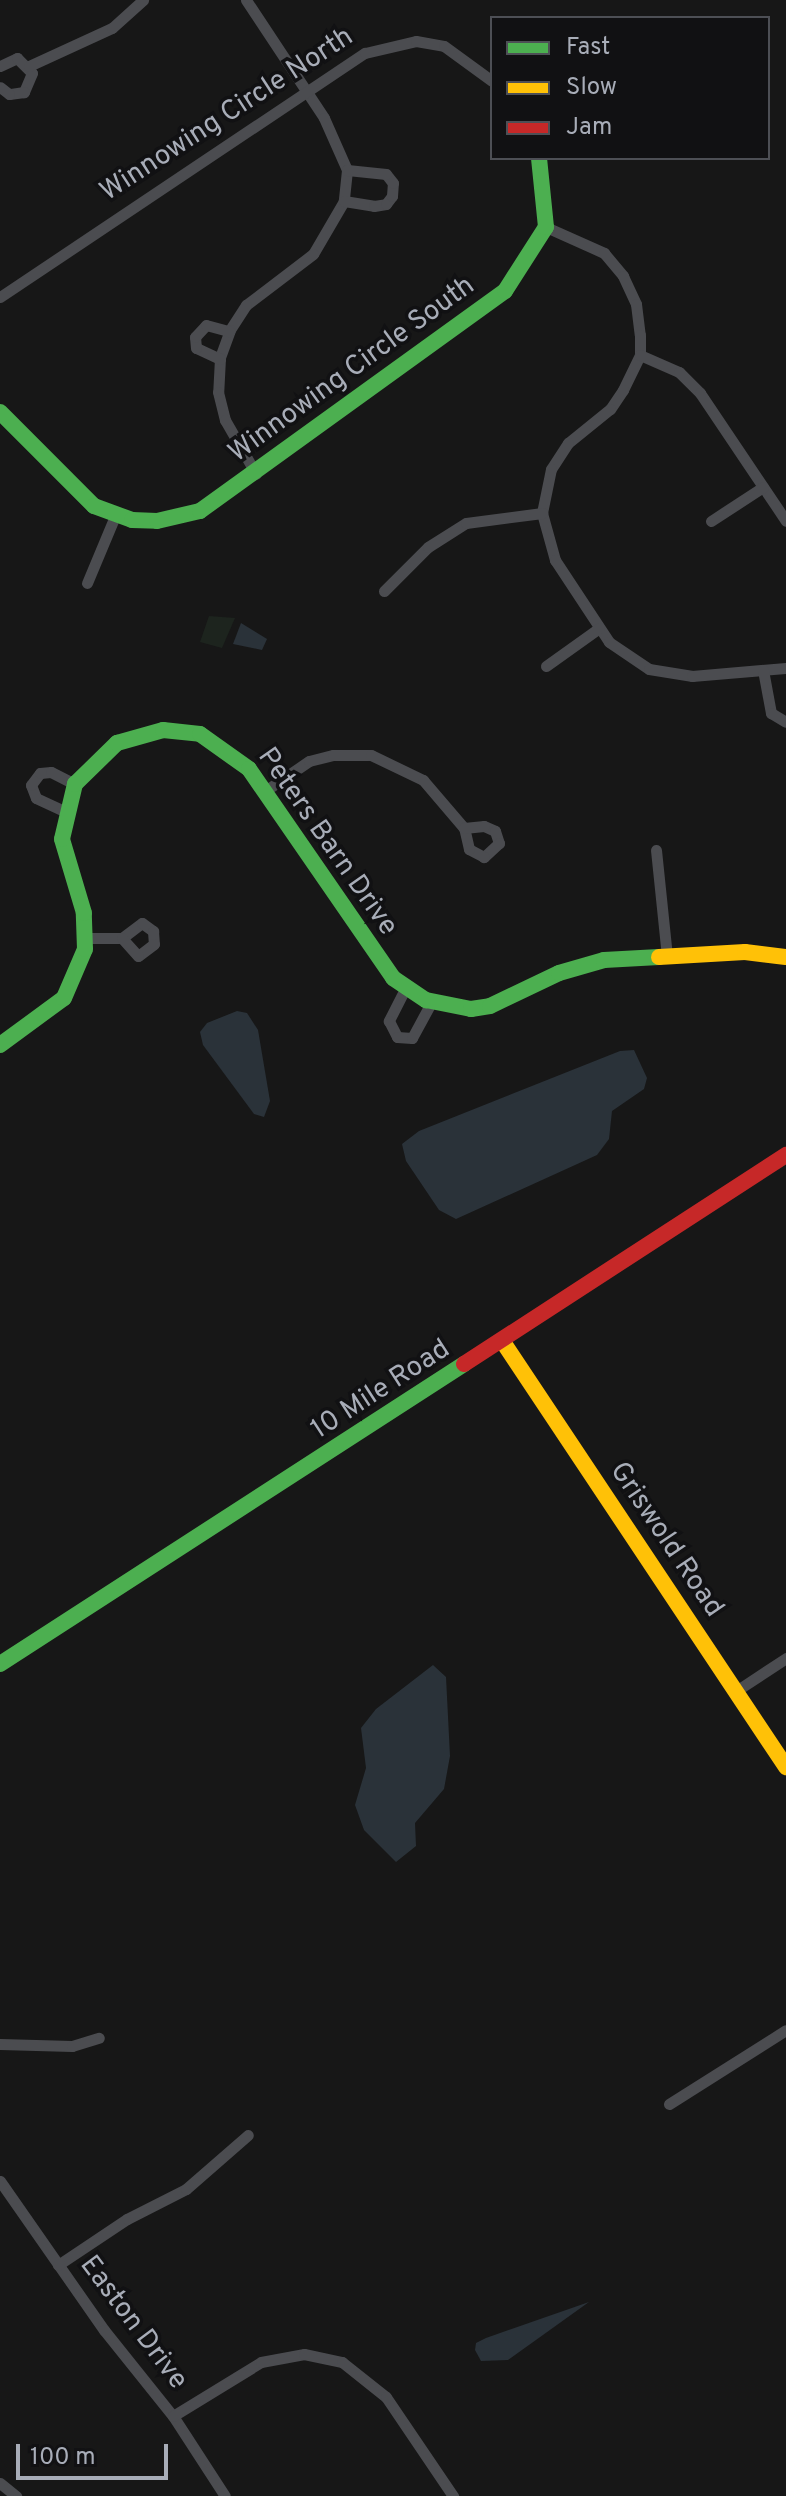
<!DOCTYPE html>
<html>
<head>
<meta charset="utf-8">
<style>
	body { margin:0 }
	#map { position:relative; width:786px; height:2496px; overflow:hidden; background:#171717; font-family:Overpass,sans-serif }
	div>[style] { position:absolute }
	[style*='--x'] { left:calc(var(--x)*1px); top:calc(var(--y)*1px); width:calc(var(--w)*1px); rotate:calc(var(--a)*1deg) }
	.green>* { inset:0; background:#1d241e }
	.water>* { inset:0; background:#2a3239 }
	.street>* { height:11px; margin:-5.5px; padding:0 5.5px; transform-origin:5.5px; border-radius:5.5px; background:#4b4c50 }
	.fast>* { height:16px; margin:-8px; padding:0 8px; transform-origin:8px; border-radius:8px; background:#4caf50 }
	.slow>* { height:16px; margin:-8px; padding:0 8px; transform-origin:8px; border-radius:8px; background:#ffc107 }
	.jam>* { height:16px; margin:-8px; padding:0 8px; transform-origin:8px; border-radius:8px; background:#c62828 }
	span { translate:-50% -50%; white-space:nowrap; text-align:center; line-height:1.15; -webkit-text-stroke:7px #111113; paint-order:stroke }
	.street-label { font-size:28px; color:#a8adb8 }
	.legend { position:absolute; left:490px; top:16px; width:280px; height:144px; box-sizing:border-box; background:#111113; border:2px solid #4d4f55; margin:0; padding:10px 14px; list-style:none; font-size:24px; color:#a8adb8 }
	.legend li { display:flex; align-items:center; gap:16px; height:40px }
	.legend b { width:40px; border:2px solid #4d4f55 }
	.scale { position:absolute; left:16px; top:2444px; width:152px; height:36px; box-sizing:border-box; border:4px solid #a8adb8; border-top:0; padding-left:10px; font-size:24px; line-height:28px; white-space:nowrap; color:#a8adb8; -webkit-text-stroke:6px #111113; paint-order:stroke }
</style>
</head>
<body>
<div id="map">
	<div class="green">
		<i style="clip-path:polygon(209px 616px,235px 618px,222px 648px,200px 642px)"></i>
	</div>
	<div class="water">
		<i style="clip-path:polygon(241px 623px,267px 639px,262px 650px,233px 644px)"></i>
		<i style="clip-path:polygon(237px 1011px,247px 1013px,258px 1030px,270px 1101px,264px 1117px,254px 1114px,203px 1045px,200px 1032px,207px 1023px)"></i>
		<i style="clip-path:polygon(634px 1050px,647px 1078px,644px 1089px,612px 1111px,609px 1139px,597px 1155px,456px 1219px,439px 1210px,406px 1161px,402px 1144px,419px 1131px,620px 1051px)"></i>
		<i style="clip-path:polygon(433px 1665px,446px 1677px,450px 1756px,444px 1789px,415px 1823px,416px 1846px,396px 1862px,364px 1830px,355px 1805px,366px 1768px,361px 1728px,376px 1709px)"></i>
		<i style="clip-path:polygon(589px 2302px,508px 2360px,481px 2361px,475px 2350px,476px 2343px,486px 2338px)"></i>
	</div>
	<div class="street">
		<i style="--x:246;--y:0;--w:141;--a:56.5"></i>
		<i style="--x:324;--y:118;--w:57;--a:66.1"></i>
		<i style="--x:347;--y:170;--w:31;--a:96"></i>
		<i style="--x:344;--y:201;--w:61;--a:120.3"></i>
		<i style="--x:313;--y:254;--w:84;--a:142.7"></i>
		<i style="--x:246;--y:305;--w:30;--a:123"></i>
		<i style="--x:230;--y:330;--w:30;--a:110"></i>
		<i style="--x:220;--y:358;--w:34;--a:93"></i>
		<i style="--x:218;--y:392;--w:29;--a:76"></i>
		<i style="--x:225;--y:420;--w:62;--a:60.1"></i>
		<i style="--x:0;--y:66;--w:19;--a:-25"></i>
		<i style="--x:17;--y:58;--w:21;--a:45"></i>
		<i style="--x:32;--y:73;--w:21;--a:113"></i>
		<i style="--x:24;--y:92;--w:15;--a:172"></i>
		<i style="--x:9;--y:94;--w:11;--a:-142"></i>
		<i style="--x:29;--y:66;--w:91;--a:-24.6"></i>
		<i style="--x:112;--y:28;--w:42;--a:-42.1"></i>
		<i style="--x:344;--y:201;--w:30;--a:9"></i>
		<i style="--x:374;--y:206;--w:12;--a:-9"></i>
		<i style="--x:386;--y:204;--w:10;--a:-53"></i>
		<i style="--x:392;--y:196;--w:13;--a:-86"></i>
		<i style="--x:393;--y:183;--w:11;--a:-128"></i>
		<i style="--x:386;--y:174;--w:39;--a:-174"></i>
		<i style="--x:546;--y:227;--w:64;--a:24.1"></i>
		<i style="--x:604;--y:253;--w:30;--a:50"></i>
		<i style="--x:623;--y:276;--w:31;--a:65"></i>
		<i style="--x:636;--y:304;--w:31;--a:83"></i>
		<i style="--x:640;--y:335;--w:20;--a:90"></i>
		<i style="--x:640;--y:355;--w:39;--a:116"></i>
		<i style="--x:623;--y:390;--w:23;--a:124"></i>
		<i style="--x:610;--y:409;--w:54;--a:141"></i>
		<i style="--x:568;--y:443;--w:31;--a:123"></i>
		<i style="--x:551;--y:469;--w:45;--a:101.6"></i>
		<i style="--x:542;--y:513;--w:49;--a:74.5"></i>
		<i style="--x:555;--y:560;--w:98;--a:56.6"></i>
		<i style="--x:609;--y:642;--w:48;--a:34"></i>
		<i style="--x:649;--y:669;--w:44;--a:9.2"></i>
		<i style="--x:692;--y:676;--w:94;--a:-4.9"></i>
		<i style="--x:0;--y:297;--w:439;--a:-33.8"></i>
		<i style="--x:365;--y:53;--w:52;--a:-13.2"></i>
		<i style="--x:416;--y:41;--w:28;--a:10"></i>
		<i style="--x:444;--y:46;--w:59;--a:36.1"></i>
		<i style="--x:640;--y:355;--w:43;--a:23.6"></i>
		<i style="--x:679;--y:372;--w:30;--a:45"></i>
		<i style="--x:700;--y:393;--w:154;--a:56.1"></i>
		<i style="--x:220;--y:359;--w:26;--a:-155"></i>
		<i style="--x:196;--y:348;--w:11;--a:-95"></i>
		<i style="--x:195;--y:337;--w:16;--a:-47"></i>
		<i style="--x:206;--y:325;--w:24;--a:15"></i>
		<i style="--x:711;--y:521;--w:62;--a:-33.2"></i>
		<i style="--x:87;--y:583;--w:73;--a:-67.3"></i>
		<i style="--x:384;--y:591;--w:62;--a:-45"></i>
		<i style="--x:428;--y:547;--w:45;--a:-32.3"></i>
		<i style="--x:466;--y:523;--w:77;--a:-7.5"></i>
		<i style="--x:546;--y:666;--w:65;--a:-35.6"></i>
		<i style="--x:763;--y:670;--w:44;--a:79.5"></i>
		<i style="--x:771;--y:713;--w:17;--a:31"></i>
		<i style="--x:265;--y:791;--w:53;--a:-34.3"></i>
		<i style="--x:309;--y:761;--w:25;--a:-14"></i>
		<i style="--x:333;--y:755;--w:38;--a:0"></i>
		<i style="--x:371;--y:755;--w:58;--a:25.7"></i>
		<i style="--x:423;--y:780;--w:63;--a:49.5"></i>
		<i style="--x:64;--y:811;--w:31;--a:-155"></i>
		<i style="--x:36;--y:798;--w:14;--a:-111"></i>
		<i style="--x:31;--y:785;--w:15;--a:-53"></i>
		<i style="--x:40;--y:773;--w:11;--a:-5"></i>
		<i style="--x:51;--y:772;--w:27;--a:27"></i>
		<i style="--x:484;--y:826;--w:12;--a:24"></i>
		<i style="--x:495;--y:831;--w:13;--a:72"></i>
		<i style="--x:499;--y:843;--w:21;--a:137"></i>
		<i style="--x:484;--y:857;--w:17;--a:-152"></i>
		<i style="--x:469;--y:849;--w:22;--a:-103"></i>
		<i style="--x:464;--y:828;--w:20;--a:-6"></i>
		<i style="--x:656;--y:850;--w:108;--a:84.1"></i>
		<i style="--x:86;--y:938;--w:36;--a:0"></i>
		<i style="--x:122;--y:938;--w:25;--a:-37"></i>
		<i style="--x:142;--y:923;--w:14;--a:36"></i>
		<i style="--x:153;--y:931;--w:13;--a:86"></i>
		<i style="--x:154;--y:944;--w:20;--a:143"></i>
		<i style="--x:138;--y:956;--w:24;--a:-132"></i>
		<i style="--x:405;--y:989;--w:36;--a:117"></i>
		<i style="--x:389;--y:1021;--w:18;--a:63"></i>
		<i style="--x:397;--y:1037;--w:15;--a:4"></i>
		<i style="--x:412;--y:1038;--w:42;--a:-61.6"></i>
		<i style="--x:736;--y:1691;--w:60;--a:-33.4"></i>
		<i style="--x:0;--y:2044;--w:72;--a:1.6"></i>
		<i style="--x:72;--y:2046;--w:28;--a:-17"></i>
		<i style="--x:669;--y:2104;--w:138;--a:-32.3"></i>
		<i style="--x:0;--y:2181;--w:182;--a:55.1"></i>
		<i style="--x:104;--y:2330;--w:110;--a:51.3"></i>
		<i style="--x:173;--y:2416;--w:95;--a:57"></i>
		<i style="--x:58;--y:2265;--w:83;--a:-33.7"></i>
		<i style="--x:127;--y:2219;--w:66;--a:-27"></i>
		<i style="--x:186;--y:2189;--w:82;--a:-41.1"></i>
		<i style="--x:173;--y:2416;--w:103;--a:-31.5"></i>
		<i style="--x:261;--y:2362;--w:44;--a:-10.5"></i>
		<i style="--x:304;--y:2354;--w:39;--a:12"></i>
		<i style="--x:342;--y:2362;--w:56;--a:38.5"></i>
		<i style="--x:386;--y:2397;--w:120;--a:55.9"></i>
		<i style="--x:0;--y:2483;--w:21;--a:39"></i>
	</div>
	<div class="fast">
		<i style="--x:0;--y:412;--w:133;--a:45"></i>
		<i style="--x:94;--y:506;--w:40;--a:20.2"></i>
		<i style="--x:132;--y:520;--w:25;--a:2"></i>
		<i style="--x:157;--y:521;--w:44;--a:-13.1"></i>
		<i style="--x:200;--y:511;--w:376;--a:-35.8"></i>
		<i style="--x:505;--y:291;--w:76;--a:-57.4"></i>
		<i style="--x:546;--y:227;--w:69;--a:-95.8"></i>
		<i style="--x:0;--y:1045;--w:79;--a:-36.3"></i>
		<i style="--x:64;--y:998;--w:53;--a:-66.8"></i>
		<i style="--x:85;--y:949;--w:36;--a:-92"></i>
		<i style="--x:84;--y:913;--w:77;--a:-106.6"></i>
		<i style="--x:62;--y:839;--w:57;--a:-76.7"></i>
		<i style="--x:75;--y:784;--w:59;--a:-44.3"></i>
		<i style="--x:117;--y:743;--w:48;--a:-15.8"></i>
		<i style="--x:163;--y:730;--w:37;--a:6"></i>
		<i style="--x:200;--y:734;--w:60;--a:35.5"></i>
		<i style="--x:249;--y:769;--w:254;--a:55.4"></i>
		<i style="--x:393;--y:978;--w:40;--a:34"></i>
		<i style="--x:426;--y:1000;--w:46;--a:11.3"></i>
		<i style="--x:471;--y:1009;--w:19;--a:-9"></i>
		<i style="--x:490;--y:1006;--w:76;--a:-25.6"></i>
		<i style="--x:559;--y:973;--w:47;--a:-16.1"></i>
		<i style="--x:604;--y:960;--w:55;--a:-3.1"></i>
		<i style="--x:0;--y:1664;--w:553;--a:-32.88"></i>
	</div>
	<div class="slow">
		<i style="--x:659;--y:957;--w:86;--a:-3.3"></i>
		<i style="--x:745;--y:952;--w:41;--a:7"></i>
		<i style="--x:503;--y:1342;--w:511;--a:56.34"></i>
	</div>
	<div class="jam">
		<i style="--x:464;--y:1364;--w:384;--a:-33"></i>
	</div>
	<div class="street-label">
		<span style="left:227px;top:115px;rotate:-33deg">Winnowing Circle North</span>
		<span style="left:352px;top:370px;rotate:-36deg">Winnowing Circle South</span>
		<span style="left:327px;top:842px;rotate:55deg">Peters Barn Drive</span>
		<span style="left:381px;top:1390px;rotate:-33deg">10 Mile Road</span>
		<span style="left:666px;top:1540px;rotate:56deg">Griswold Road</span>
		<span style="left:133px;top:2323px;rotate:53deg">Easton Drive</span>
	</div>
	<ul class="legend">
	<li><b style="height:10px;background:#4caf50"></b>Fast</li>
	<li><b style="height:10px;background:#ffc107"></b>Slow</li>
	<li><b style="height:10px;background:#c62828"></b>Jam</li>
	</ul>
	<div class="scale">100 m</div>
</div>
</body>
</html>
